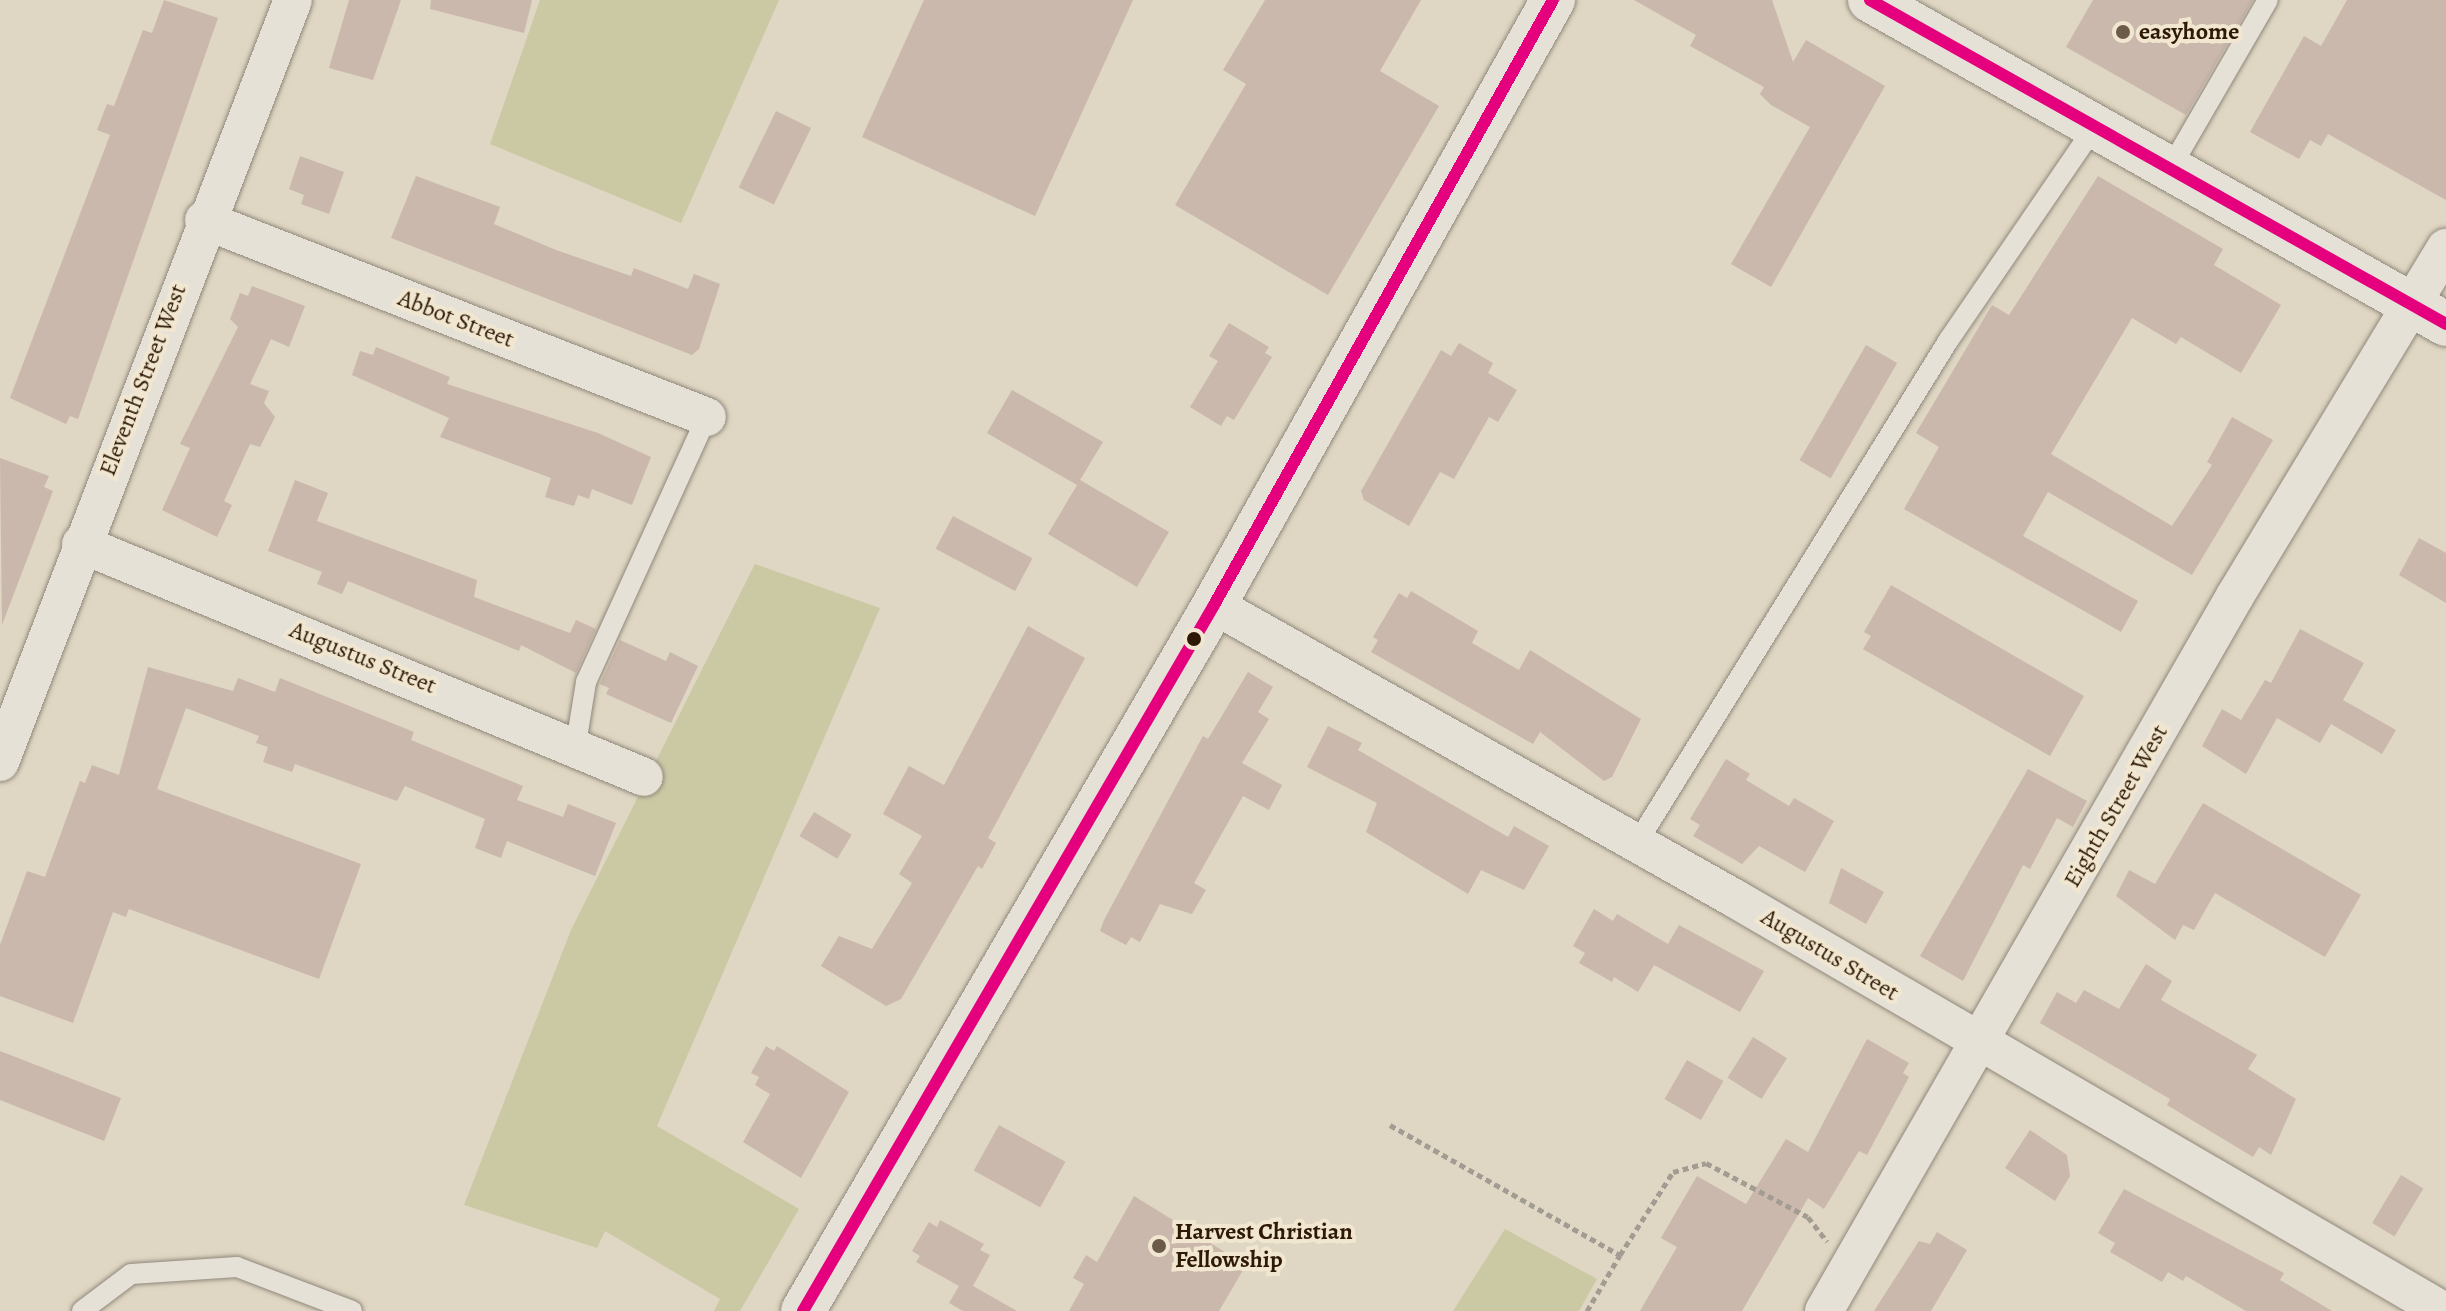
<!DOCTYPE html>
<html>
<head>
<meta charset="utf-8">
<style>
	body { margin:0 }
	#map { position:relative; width:2446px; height:1311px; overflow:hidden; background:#dfd6c3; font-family:Alegreya,serif }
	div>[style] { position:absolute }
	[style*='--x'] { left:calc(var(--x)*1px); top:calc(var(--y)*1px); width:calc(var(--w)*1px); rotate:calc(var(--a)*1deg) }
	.green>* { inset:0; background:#cbc9a4 }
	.building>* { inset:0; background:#cab8ac; transform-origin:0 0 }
	.path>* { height:5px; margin-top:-2.5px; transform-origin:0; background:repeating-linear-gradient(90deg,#a29c93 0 6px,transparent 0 10px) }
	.roads { filter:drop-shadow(0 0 2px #90887b) drop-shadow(0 0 2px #90887b) }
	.lane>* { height:20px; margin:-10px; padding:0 10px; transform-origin:10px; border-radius:10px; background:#e6e1d7 }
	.street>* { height:38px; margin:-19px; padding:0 19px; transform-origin:19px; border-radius:19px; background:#e6e1d7 }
	.secondary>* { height:44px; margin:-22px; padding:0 22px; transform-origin:22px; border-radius:22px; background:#e6e1d7 }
	.bus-1>* { height:12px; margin:-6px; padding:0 6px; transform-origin:6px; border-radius:6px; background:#e5007d }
	.dots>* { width:22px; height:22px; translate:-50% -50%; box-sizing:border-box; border:4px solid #f1e7d1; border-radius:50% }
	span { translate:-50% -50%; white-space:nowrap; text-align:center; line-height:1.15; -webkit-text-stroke:8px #f1e7d1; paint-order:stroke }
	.poi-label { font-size:24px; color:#2e1905; font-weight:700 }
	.left { translate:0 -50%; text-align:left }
	.street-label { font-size:24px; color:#2e1905 }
</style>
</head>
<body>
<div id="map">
	<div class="green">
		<i style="clip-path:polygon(540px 0,779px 0,681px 223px,490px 144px)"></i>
		<i style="clip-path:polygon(755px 564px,880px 608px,657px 1126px,799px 1209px,740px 1311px,714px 1311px,720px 1299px,605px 1231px,597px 1248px,464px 1205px,571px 930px)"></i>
		<i style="clip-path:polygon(1505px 1229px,1597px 1279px,1579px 1311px,1453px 1311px)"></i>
	</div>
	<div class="building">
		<i style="clip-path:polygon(164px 0,218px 18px,78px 419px,70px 416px,66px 424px,10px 398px,110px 135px,97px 130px,107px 104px,114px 106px,143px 30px,152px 33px)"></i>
		<i style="clip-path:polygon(349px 0,401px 0,373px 80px,329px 68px)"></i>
		<i style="clip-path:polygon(431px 0,532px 0,524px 33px,430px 9px)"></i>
		<i style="clip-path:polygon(924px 0,1133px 0,1035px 216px,862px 137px)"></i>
		<i style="clip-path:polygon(1265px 0,1421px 0,1380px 71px,1439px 106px,1328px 295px,1175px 205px,1246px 84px,1223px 70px)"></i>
		<i style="clip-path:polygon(1634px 0,1772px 0,1793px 62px,1806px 40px,1885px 86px,1771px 287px,1731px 264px,1810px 127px,1771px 105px,1760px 94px,1764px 87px,1690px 46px,1696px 35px)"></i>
		<i style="clip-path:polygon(2093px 0,2253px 0,2186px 115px,2066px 47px)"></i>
		<i style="clip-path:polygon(2347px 0,2446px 0,2446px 200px,2328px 134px,2321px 146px,2310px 140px,2299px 159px,2250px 132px,2304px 36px,2321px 46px)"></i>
		<i style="left:776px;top:111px;width:39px;height:85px;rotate:26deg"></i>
		<i style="clip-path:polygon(300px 156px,344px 172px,329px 214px,301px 204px,304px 195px,289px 189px)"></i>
		<i style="clip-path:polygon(416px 176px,500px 207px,494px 224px,556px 250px,631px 276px,634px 268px,688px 289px,694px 274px,720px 284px,699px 349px,692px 355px,391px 238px)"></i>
		<i style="clip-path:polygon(2098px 176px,2223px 249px,2214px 265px,2281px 305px,2241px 373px,2181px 337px,2176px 344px,2132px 318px,2051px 454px,2172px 526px,2212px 465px,2207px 462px,2232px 417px,2273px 440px,2192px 575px,2048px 492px,2023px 536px,2138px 601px,2121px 632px,1904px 509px,1939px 447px,1916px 433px,1992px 305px,2009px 315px)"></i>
		<i style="clip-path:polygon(252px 286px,305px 306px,289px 347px,271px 339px,250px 384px,269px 391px,264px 403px,275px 417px,260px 447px,250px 444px,224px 501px,232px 505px,217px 537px,162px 510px,190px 448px,180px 444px,238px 327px,230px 319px,240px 293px,248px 296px)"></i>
		<i style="clip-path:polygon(1229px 323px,1269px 347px,1265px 353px,1272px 357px,1234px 420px,1227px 416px,1221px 426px,1190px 407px,1218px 361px,1209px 356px)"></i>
		<i style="clip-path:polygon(1459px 343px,1493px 363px,1488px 373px,1517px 390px,1498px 422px,1489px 417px,1454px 479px,1440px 472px,1409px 526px,1364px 500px,1361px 491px,1441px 350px,1451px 356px)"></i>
		<i style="left:1866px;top:345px;width:36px;height:133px;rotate:30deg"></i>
		<i style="clip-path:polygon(376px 347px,450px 377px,447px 384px,598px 433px,651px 457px,632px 505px,592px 489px,589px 499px,578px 495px,574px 506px,545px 497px,551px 478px,440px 437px,449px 418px,352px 375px,360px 351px,373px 355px)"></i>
		<i style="clip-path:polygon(1012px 390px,1103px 442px,1080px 480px,1169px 532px,1137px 587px,1048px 534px,1077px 485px,987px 433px)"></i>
		<i style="clip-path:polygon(0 458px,49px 476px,44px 487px,53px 491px,2px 625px)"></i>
		<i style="clip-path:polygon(295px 480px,328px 493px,317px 521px,477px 580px,474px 597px,570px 633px,576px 620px,596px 629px,576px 673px,521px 645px,519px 651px,348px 581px,342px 594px,317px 584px,322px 572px,268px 551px)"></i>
		<i style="left:953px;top:516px;width:90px;height:37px;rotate:28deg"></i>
		<i style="clip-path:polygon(2419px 538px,2446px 553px,2446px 603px,2399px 575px)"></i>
		<i style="clip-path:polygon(1891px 585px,2084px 696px,2050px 756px,1863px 649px,1871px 636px,1864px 632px)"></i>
		<i style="clip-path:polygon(1411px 591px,1478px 631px,1472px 643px,1519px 670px,1530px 650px,1641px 719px,1612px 777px,1604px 781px,1540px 732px,1533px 744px,1371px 652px,1378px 640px,1373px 637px,1399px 593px,1407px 598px)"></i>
		<i style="clip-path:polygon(1028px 626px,1085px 658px,988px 838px,996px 843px,982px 869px,978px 866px,901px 999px,886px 1006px,821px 966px,839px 936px,872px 949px,912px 883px,899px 874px,922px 836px,883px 814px,909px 766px,944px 785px)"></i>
		<i style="clip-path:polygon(2300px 629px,2364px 663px,2343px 700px,2396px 730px,2382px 754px,2331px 724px,2320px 743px,2277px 718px,2246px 774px,2202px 746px,2222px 709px,2241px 720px,2265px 680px,2271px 683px)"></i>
		<i style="clip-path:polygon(620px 640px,666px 661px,670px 652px,698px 666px,671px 723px,606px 694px,609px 688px,600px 684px)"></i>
		<i style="clip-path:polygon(148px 667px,233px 691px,238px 678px,275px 692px,280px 678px,414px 732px,411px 740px,523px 786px,517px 800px,563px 817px,568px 804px,616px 823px,595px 876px,507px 841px,501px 858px,475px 848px,485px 819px,405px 786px,397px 801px,295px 764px,292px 772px,263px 762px,268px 747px,256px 743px,259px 736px,186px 708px,157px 789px,361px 864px,319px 979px,129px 909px,126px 917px,113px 912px,73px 1023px,0 996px,0 945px,27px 871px,45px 877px,80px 781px,85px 783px,92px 765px,119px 775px)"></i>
		<i style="clip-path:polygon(1248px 672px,1273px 687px,1258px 712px,1269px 719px,1242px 763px,1282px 785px,1269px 810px,1243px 796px,1194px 883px,1206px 890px,1192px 914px,1160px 904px,1140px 942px,1131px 937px,1126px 945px,1100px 931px,1104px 920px,1203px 736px,1208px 739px)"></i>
		<i style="clip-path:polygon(1328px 726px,1362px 743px,1358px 750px,1508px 837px,1514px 826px,1549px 846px,1524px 890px,1481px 870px,1468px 894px,1366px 832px,1377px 803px,1307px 767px)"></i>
		<i style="clip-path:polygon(1726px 759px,1750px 774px,1746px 780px,1789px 806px,1794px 798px,1834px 821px,1805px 872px,1759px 846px,1742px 864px,1693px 836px,1700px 825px,1690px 819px)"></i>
		<i style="clip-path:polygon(2028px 769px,2087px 801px,2073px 827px,2057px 818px,2030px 869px,2023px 865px,1963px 981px,1920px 956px)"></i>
		<i style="clip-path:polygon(2203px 803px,2361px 895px,2325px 957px,2215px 893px,2194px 930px,2183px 925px,2175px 940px,2116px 896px,2129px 870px,2155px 884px)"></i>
		<i style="left:814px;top:812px;width:44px;height:28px;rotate:31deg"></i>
		<i style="clip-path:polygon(1841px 868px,1884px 892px,1866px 924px,1829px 903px)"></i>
		<i style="clip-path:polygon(1594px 909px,1613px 921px,1617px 914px,1668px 944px,1679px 925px,1764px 971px,1740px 1012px,1654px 965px,1638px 992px,1614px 977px,1612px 982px,1579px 963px,1585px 953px,1573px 946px)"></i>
		<i style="clip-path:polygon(2146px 964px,2172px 981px,2161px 1000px,2257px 1055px,2248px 1069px,2296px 1099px,2271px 1155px,2259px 1147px,2253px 1157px,2167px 1105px,2170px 1099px,2040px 1023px,2057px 992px,2076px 1003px,2084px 990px,2119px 1009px)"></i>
		<i style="left:1753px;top:1037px;width:40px;height:48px;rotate:32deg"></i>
		<i style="clip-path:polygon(1867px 1039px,1909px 1063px,1903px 1073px,1909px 1077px,1867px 1155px,1859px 1151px,1824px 1209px,1808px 1198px,1742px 1311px,1640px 1311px,1677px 1247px,1661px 1238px,1697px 1176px,1746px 1204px,1786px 1139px,1808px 1152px)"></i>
		<i style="clip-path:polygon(766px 1046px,774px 1051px,777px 1046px,849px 1092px,801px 1178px,743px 1142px,770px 1094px,755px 1085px,759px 1077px,751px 1073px)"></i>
		<i style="clip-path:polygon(0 1051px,121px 1098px,104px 1141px,0 1100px)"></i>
		<i style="left:1687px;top:1060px;width:42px;height:45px;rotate:30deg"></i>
		<i style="left:999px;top:1125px;width:76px;height:52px;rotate:29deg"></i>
		<i style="clip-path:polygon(2030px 1130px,2067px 1155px,2070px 1176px,2055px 1201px,2005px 1168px)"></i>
		<i style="left:2401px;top:1175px;width:26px;height:56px;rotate:31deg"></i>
		<i style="clip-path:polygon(2124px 1189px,2284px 1273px,2280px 1280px,2332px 1311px,2246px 1311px,2186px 1276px,2183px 1281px,2168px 1272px,2162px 1282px,2110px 1252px,2115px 1243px,2098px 1233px)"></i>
		<i style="clip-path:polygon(1134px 1196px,1246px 1265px,1219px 1311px,1069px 1311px,1084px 1284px,1073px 1278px,1086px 1255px,1097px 1262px)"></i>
		<i style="clip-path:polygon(940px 1220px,984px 1244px,980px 1250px,990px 1255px,973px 1286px,1017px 1311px,963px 1311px,949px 1303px,959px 1286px,916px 1262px,920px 1256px,912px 1251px,929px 1222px,937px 1227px)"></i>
		<i style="clip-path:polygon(1937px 1232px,1967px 1250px,1931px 1311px,1874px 1311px,1919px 1241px,1930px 1244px)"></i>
	</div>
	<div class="path">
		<i style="--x:1390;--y:1125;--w:264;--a:29.5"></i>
		<i style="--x:1620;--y:1255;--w:98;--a:-57.4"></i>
		<i style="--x:1673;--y:1172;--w:34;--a:-15"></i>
		<i style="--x:1706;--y:1163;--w:115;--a:27.9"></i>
		<i style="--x:1808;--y:1217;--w:31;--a:52"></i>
		<i style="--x:1587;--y:1311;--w:65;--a:-59.5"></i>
	</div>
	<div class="roads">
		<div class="lane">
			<i style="--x:2171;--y:167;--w:193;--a:-59.9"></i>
			<i style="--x:576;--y:744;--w:63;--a:-80.8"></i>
			<i style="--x:586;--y:682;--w:291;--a:-65.5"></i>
			<i style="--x:1637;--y:843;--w:591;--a:-58.22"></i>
			<i style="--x:1948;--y:341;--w:260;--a:-55.6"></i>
			<i style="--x:82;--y:1311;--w:61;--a:-37.1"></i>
			<i style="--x:131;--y:1274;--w:106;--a:-3.8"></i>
			<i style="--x:237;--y:1267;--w:123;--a:20.9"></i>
		</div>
		<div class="street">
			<i style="--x:204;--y:220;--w:540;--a:21.39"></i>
			<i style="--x:81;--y:544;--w:609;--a:22.48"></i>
			<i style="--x:1214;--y:605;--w:597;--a:29.4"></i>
			<i style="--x:1734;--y:898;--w:821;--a:30.22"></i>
			<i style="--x:0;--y:762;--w:816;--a:-68.97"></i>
			<i style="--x:1824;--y:1311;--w:825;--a:-60.11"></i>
			<i style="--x:2235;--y:596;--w:407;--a:-58.8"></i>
		</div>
		<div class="secondary">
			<i style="--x:1870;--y:0;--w:661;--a:29.36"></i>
			<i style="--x:803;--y:1311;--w:817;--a:-59.79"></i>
			<i style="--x:1214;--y:605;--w:694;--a:-60.74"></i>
		</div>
	</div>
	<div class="bus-1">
		<i style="--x:1870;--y:0;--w:661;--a:29.36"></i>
		<i style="--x:803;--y:1311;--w:817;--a:-59.79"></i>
		<i style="--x:1214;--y:605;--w:694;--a:-60.74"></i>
	</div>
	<div class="dots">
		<i style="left:2123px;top:32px;background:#6c5b48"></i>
		<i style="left:1194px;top:639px;background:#2e1905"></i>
		<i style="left:1159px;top:1246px;background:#6c5b48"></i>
	</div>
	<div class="poi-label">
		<span class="left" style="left:2139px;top:32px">easyhome</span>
		<span class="left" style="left:1175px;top:1246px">Harvest Christian<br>Fellowship</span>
	</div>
	<div class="street-label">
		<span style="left:456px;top:319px;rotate:21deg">Abbot Street</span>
		<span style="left:143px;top:380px;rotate:-69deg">Eleventh Street West</span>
		<span style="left:363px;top:658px;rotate:22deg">Augustus Street</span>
		<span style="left:2116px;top:806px;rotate:-60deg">Eighth Street West</span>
		<span style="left:1830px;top:955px;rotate:31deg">Augustus Street</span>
	</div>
</div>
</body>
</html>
